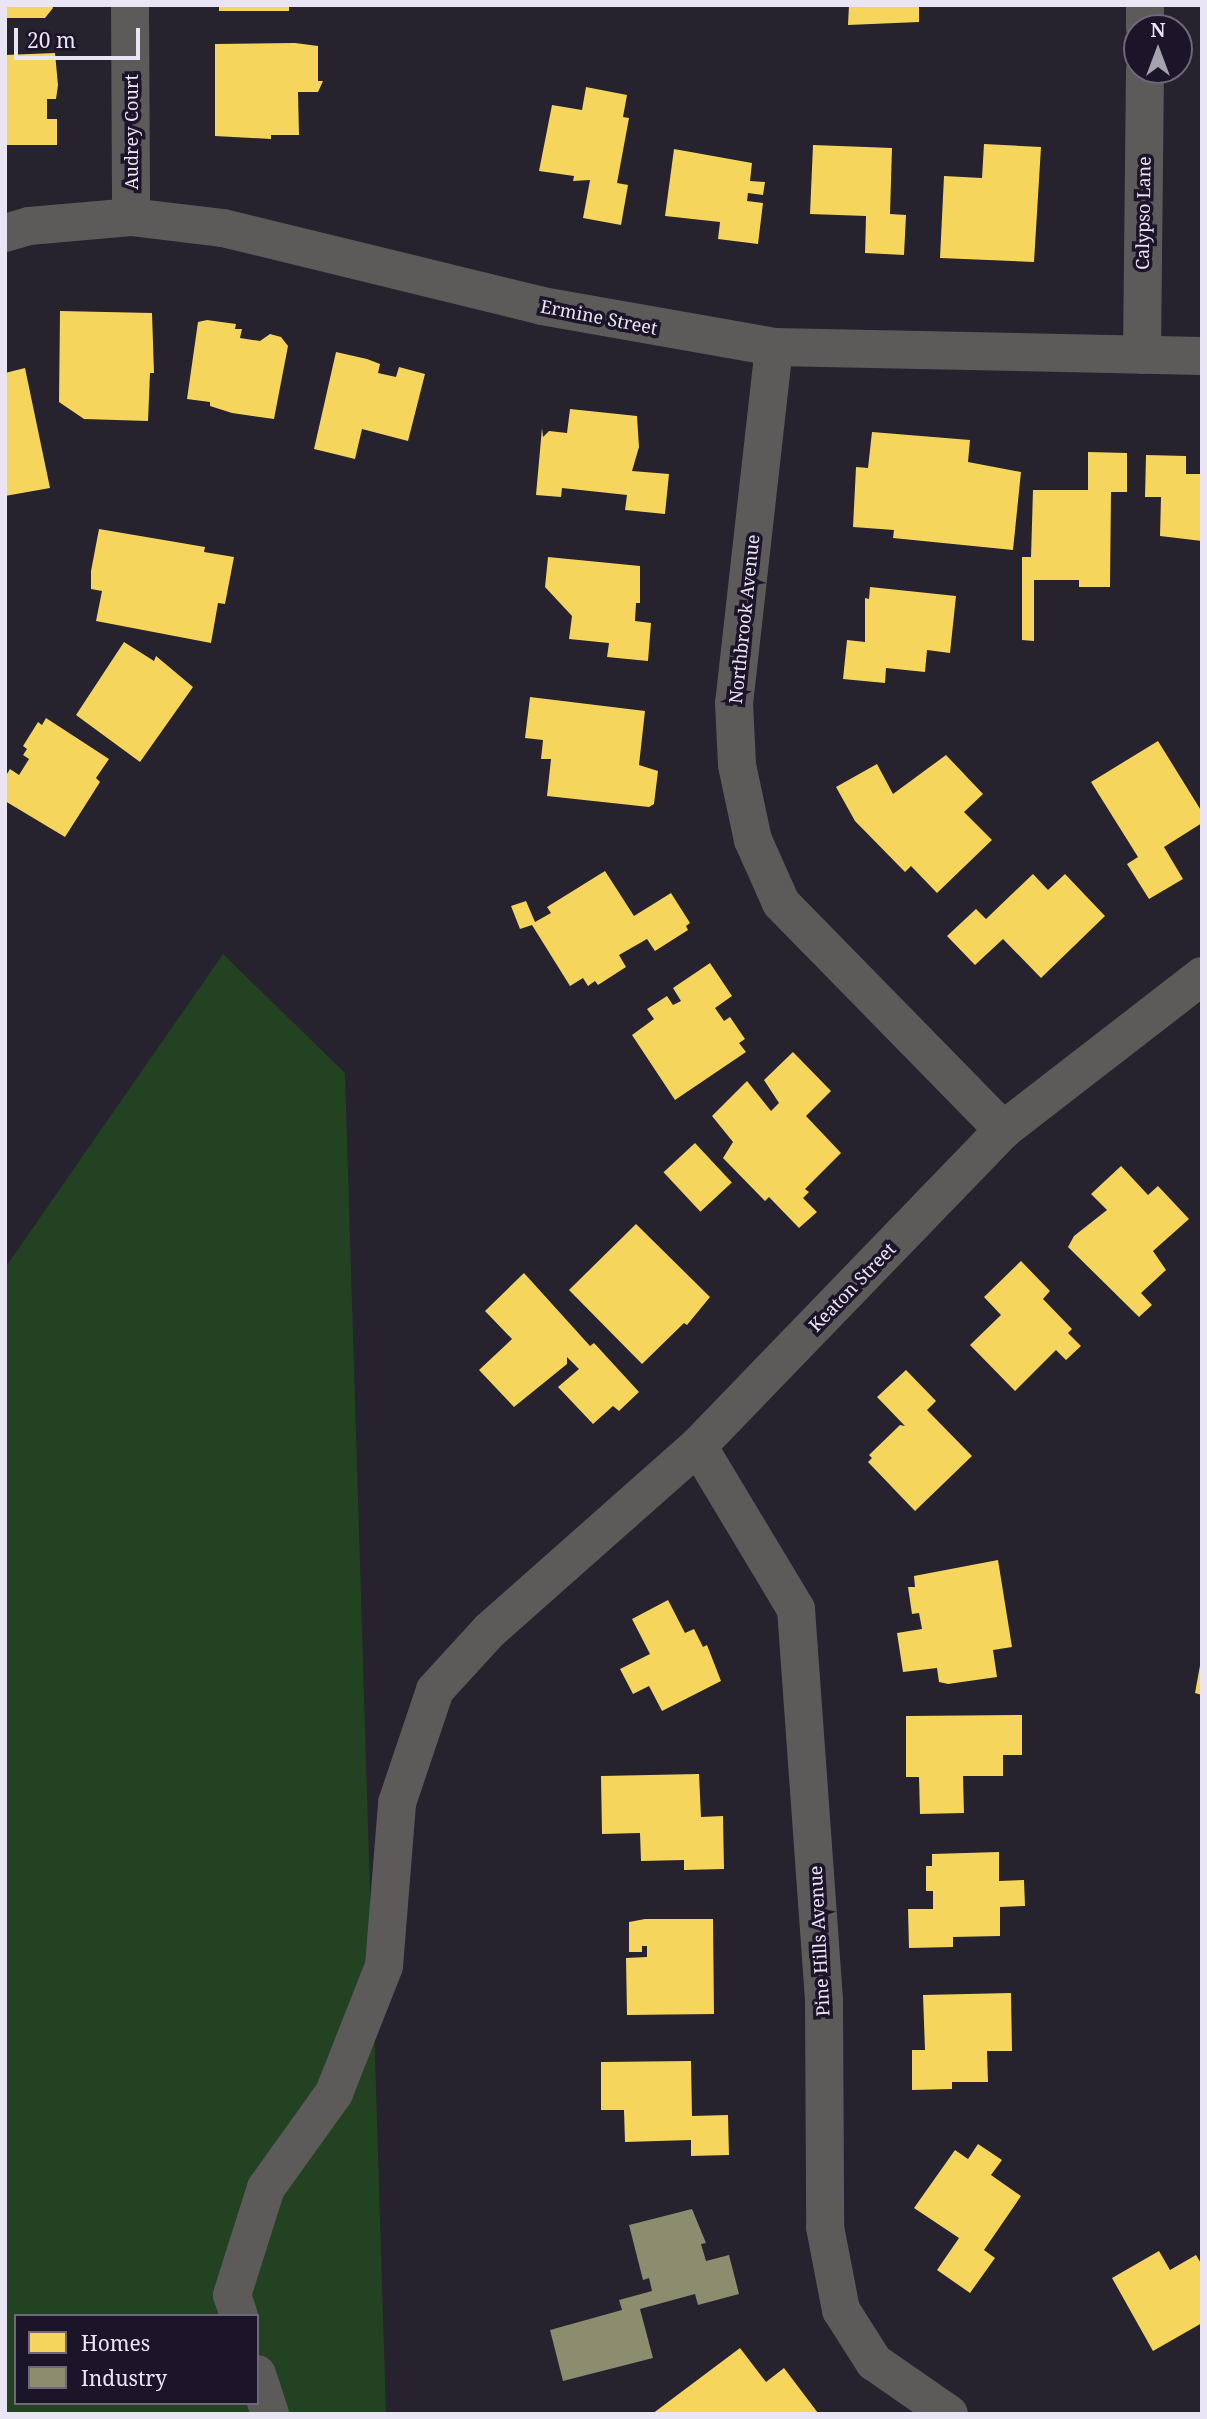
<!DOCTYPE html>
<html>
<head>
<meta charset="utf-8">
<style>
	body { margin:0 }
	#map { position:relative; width:1207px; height:2419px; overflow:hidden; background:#26222e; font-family:"Noto Serif",serif }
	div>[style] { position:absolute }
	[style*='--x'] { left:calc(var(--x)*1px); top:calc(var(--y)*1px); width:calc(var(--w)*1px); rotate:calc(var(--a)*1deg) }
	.green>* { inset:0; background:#224221 }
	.homes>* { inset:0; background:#f6d55c; transform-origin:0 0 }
	.industry>* { inset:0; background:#8c8c6e }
	.minor>* { height:38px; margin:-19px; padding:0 19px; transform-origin:19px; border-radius:19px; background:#5d5b59 }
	span { translate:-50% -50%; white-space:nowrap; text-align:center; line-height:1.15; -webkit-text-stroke:7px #1c1429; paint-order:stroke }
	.street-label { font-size:18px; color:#eae5f4 }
	.frame { position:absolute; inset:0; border:7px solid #eae5f4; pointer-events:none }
	.legend { position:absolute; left:14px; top:2314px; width:245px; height:91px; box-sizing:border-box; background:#1c1429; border:2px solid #6e687a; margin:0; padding:9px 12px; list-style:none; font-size:21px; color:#eae5f4 }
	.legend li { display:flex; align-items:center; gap:14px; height:35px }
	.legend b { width:35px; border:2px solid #6e687a }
	.north { position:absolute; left:1123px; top:14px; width:70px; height:70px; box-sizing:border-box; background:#1c1429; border:2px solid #6e687a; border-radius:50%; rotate:0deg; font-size:19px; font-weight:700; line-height:28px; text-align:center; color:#eae5f4 }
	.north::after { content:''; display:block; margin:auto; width:24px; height:32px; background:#a5a1af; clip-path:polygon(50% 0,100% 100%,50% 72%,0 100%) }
	.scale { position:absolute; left:14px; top:28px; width:126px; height:32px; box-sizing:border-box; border:4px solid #eae5f4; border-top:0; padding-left:9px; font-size:21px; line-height:24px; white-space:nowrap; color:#eae5f4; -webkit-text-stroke:5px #1c1429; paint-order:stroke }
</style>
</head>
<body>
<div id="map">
	<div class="green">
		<i style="clip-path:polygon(evenodd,223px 954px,345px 1073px,386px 2414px,5px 2414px,5px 1268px,223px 954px,16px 2316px,257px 2316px,257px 2403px,16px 2403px,16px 2316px)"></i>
	</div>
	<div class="homes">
		<i style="clip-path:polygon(5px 5px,52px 5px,53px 8px,45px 18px,5px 18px)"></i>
		<i style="left:219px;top:5px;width:70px;height:6px"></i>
		<i style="clip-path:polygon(849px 5px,919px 5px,919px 22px,848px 25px)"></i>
		<i style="clip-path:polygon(295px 43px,318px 46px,318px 81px,323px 81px,318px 92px,298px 92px,299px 135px,271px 135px,271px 139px,215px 136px,215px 44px)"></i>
		<i style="clip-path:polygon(55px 53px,58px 85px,56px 99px,47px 99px,47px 119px,57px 119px,57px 145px,5px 145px,5px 55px)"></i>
		<i style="clip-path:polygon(586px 87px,627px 95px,623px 117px,629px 118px,617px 183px,628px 185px,621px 225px,583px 218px,590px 180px,573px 181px,574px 176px,539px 171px,552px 105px,582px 110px)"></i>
		<i style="clip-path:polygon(984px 144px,1041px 147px,1034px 262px,940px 258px,944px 176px,982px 178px)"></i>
		<i style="clip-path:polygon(813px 145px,892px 148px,890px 214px,906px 215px,904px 255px,865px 253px,866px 216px,810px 214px)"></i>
		<i style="clip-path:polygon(674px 149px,752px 163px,750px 181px,765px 182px,763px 195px,748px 193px,747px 201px,763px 203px,758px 244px,718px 239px,720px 222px,665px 216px)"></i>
		<i style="clip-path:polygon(60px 311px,152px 313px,154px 373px,150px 373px,148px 421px,84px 419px,59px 402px)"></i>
		<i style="clip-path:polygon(207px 320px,236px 324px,235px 329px,242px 329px,240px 338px,260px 341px,270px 334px,281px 337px,288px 346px,274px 419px,232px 413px,210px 406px,210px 402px,187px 399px,198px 322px)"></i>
		<i style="clip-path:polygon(336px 352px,367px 359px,380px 364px,378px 373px,396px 377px,399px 367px,425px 374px,408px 441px,362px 429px,355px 459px,314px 449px)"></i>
		<i style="clip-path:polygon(25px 368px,50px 488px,5px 496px,5px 373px)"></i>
		<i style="clip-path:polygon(570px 409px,637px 416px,639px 447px,632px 471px,669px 474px,665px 514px,625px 510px,627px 495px,562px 488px,561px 497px,536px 495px,542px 428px,543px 437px,549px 431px,567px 433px)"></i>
		<i style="clip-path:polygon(872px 432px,970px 440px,968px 462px,1021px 472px,1013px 550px,893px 538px,894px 530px,853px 527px,856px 467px,868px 468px)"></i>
		<i style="clip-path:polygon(1088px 452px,1127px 453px,1127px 492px,1111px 492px,1110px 587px,1079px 587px,1079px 580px,1034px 580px,1034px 641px,1022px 640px,1022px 557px,1031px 557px,1033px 490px,1088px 490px)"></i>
		<i style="clip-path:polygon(1146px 455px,1186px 456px,1186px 474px,1202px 474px,1202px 541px,1160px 536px,1161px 497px,1145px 497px)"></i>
		<i style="clip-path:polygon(99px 529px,205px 547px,204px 552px,234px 557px,225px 604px,218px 603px,211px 643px,96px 621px,102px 591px,91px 589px,91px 571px)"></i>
		<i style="clip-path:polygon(548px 557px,640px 566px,640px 603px,636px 603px,635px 621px,651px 623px,648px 661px,607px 657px,609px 643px,569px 639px,572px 616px,545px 587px)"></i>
		<i style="clip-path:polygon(870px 587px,956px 596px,950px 653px,927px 650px,925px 672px,886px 668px,885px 683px,843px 679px,847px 640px,865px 642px,865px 598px,869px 599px)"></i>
		<i style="clip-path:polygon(124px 642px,154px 661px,156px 656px,193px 687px,140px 762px,76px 715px)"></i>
		<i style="clip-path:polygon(530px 697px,645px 711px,639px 765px,658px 771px,654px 804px,649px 807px,547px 796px,551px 759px,541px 759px,543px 740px,525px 738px)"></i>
		<i style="clip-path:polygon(46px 718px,109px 759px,96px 778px,100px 782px,65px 837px,5px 801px,5px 777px,10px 769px,19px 775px,29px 759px,23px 755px,27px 749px,23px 746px,38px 722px,42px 725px)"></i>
		<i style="clip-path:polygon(1158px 741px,1202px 812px,1202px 823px,1164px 847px,1183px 879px,1149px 899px,1127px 864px,1138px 857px,1091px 782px)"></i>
		<i style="clip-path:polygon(946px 755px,983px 794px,964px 812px,992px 840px,937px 893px,911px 866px,905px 872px,855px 821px,836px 787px,877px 764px,893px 794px)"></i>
		<i style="clip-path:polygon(605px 871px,634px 916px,671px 893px,690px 923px,686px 926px,688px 930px,655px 951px,647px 939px,619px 955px,626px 967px,598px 985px,595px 981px,588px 986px,583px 978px,570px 986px,532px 925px,520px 929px,511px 906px,526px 901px,535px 922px,551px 913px,547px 907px)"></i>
		<i style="clip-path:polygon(1033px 874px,1048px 890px,1065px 874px,1105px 916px,1041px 978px,1003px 939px,975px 965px,947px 936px,976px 909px,986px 919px)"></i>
		<i style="clip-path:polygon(710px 963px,732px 996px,715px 1008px,724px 1021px,730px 1017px,745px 1039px,739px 1043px,746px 1052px,675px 1100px,632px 1035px,654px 1019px,647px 1009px,667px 996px,673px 1005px,681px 1001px,673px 988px)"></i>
		<i style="clip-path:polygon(793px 1052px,831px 1091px,806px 1116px,841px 1153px,805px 1189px,809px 1192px,803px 1198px,817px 1212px,799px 1228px,769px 1197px,765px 1201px,723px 1158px,733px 1142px,712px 1116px,747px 1081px,771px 1111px,779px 1103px,764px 1080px)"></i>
		<i style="left:695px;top:1143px;width:54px;height:43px;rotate:47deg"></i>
		<i style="clip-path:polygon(1121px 1166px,1148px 1195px,1158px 1186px,1189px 1219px,1153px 1251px,1166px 1270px,1141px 1293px,1152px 1305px,1139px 1317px,1068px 1247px,1074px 1236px,1107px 1210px,1091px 1194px)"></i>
		<i style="clip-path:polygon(636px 1224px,710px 1297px,687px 1325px,684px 1323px,642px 1364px,569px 1290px)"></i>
		<i style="clip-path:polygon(1021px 1261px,1050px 1291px,1043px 1299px,1072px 1329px,1068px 1333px,1081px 1346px,1066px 1360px,1056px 1350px,1015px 1391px,970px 1345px,1001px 1315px,984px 1297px)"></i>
		<i style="clip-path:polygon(524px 1273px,590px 1346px,594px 1343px,639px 1392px,619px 1411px,613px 1406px,593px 1424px,558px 1387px,579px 1369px,567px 1357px,567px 1364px,514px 1407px,479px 1370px,512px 1339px,485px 1311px)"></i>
		<i style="clip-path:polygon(906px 1370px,936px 1401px,927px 1410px,972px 1456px,915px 1511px,868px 1462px,872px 1458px,869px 1455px,900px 1425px,905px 1426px,877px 1397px)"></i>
		<i style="clip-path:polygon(998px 1560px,1012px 1647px,993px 1650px,997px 1677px,948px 1684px,939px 1682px,937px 1668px,903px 1672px,897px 1633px,922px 1629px,919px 1613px,912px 1614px,908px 1587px,915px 1587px,914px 1576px)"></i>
		<i style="clip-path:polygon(668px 1600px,685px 1633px,694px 1629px,703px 1647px,707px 1645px,721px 1681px,662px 1711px,649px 1686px,633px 1694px,620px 1669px,650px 1654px,632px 1619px)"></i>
		<i style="clip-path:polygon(1201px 1660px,1202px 1660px,1202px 1695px,1195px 1693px)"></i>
		<i style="clip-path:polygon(1022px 1715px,1022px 1755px,1003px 1755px,1003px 1776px,963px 1776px,964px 1813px,920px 1814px,919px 1777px,906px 1777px,906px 1716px)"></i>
		<i style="clip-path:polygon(699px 1774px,701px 1817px,723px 1816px,724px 1869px,684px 1870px,684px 1860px,641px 1861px,640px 1833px,602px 1834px,601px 1776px)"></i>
		<i style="clip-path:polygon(999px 1852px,999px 1881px,1024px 1880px,1025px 1906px,1000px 1907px,1000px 1936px,953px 1937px,953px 1947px,909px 1948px,908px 1909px,933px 1909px,933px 1891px,926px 1891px,926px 1866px,932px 1866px,932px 1854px)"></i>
		<i style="clip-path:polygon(645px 1919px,713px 1919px,714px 2014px,627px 2015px,626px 1958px,647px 1957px,647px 1946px,642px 1946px,642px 1952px,629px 1952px,629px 1922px)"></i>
		<i style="clip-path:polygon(1011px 1993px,1012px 2051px,987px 2051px,988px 2082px,952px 2082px,952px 2089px,912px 2090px,912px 2050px,925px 2050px,923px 1995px)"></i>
		<i style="clip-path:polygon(691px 2061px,692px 2116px,728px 2115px,729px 2155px,691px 2156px,691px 2140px,625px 2142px,624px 2110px,601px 2110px,601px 2062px)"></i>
		<i style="clip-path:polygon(978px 2144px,1002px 2160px,991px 2175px,1021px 2196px,984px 2250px,995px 2258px,970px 2293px,937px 2270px,959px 2238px,914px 2208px,955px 2150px,968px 2159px)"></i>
		<i style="clip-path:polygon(1159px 2251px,1170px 2270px,1196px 2255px,1202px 2265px,1202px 2323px,1153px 2351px,1112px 2278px)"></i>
		<i style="clip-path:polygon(740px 2348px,766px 2382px,784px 2368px,818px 2413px,652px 2414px)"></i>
	</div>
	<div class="industry">
		<i style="clip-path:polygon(692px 2209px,706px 2243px,701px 2244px,706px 2261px,729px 2255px,739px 2294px,698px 2305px,695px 2294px,640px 2309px,653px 2358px,563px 2381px,550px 2330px,622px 2310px,619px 2300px,652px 2291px,649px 2278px,643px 2280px,629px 2225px)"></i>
	</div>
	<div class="minor">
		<i style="--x:130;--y:5;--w:212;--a:89.7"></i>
		<i style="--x:1145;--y:28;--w:23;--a:-90"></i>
		<i style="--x:5;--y:233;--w:25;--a:-16"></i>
		<i style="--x:29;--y:226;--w:102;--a:-5"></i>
		<i style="--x:131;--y:217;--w:93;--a:6.8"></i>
		<i style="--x:223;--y:228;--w:328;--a:13.7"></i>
		<i style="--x:542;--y:306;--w:236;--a:10"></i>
		<i style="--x:774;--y:347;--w:428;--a:1.2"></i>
		<i style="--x:774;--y:347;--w:358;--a:96.4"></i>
		<i style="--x:734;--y:703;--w:62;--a:87.2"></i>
		<i style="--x:737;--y:765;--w:77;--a:78"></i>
		<i style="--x:753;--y:840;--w:69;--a:66"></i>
		<i style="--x:781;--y:903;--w:318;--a:45.6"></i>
		<i style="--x:1142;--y:355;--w:285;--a:-89.4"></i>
		<i style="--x:698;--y:1446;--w:190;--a:59"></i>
		<i style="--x:796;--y:1609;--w:392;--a:85.9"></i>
		<i style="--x:824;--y:2000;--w:227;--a:89.7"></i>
		<i style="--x:825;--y:2227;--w:85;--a:79.1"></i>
		<i style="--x:841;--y:2310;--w:62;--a:57.6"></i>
		<i style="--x:874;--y:2362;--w:91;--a:34.7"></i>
		<i style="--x:239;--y:2316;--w:22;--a:-108"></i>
		<i style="--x:232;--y:2295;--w:112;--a:-72.4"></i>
		<i style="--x:266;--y:2188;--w:117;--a:-54.4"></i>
		<i style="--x:334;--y:2093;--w:136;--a:-68.5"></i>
		<i style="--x:384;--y:1966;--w:164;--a:-85.4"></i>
		<i style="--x:397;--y:1803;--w:119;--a:-71.4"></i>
		<i style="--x:435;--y:1690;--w:81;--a:-47.5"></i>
		<i style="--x:490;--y:1630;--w:278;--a:-41.5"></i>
		<i style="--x:698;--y:1446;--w:439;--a:-46"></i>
		<i style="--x:1003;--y:1130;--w:252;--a:-37.7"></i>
		<i style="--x:257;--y:2374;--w:42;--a:72"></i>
	</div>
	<div class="street-label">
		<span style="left:131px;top:132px;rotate:-90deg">Audrey Court</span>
		<span style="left:1143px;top:213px;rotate:-89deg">Calypso Lane</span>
		<span style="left:599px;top:317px;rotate:11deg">Ermine Street</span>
		<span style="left:744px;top:619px;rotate:-84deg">Northbrook Avenue</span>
		<span style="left:852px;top:1287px;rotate:-46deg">Keaton Street</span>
		<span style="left:819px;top:1941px;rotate:-93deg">Pine Hills Avenue</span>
	</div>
	<div class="frame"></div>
	<ul class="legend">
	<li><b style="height:19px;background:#f6d55c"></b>Homes</li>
	<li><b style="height:19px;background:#8c8c6e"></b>Industry</li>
	</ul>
	<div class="north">N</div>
	<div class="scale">20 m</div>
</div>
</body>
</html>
